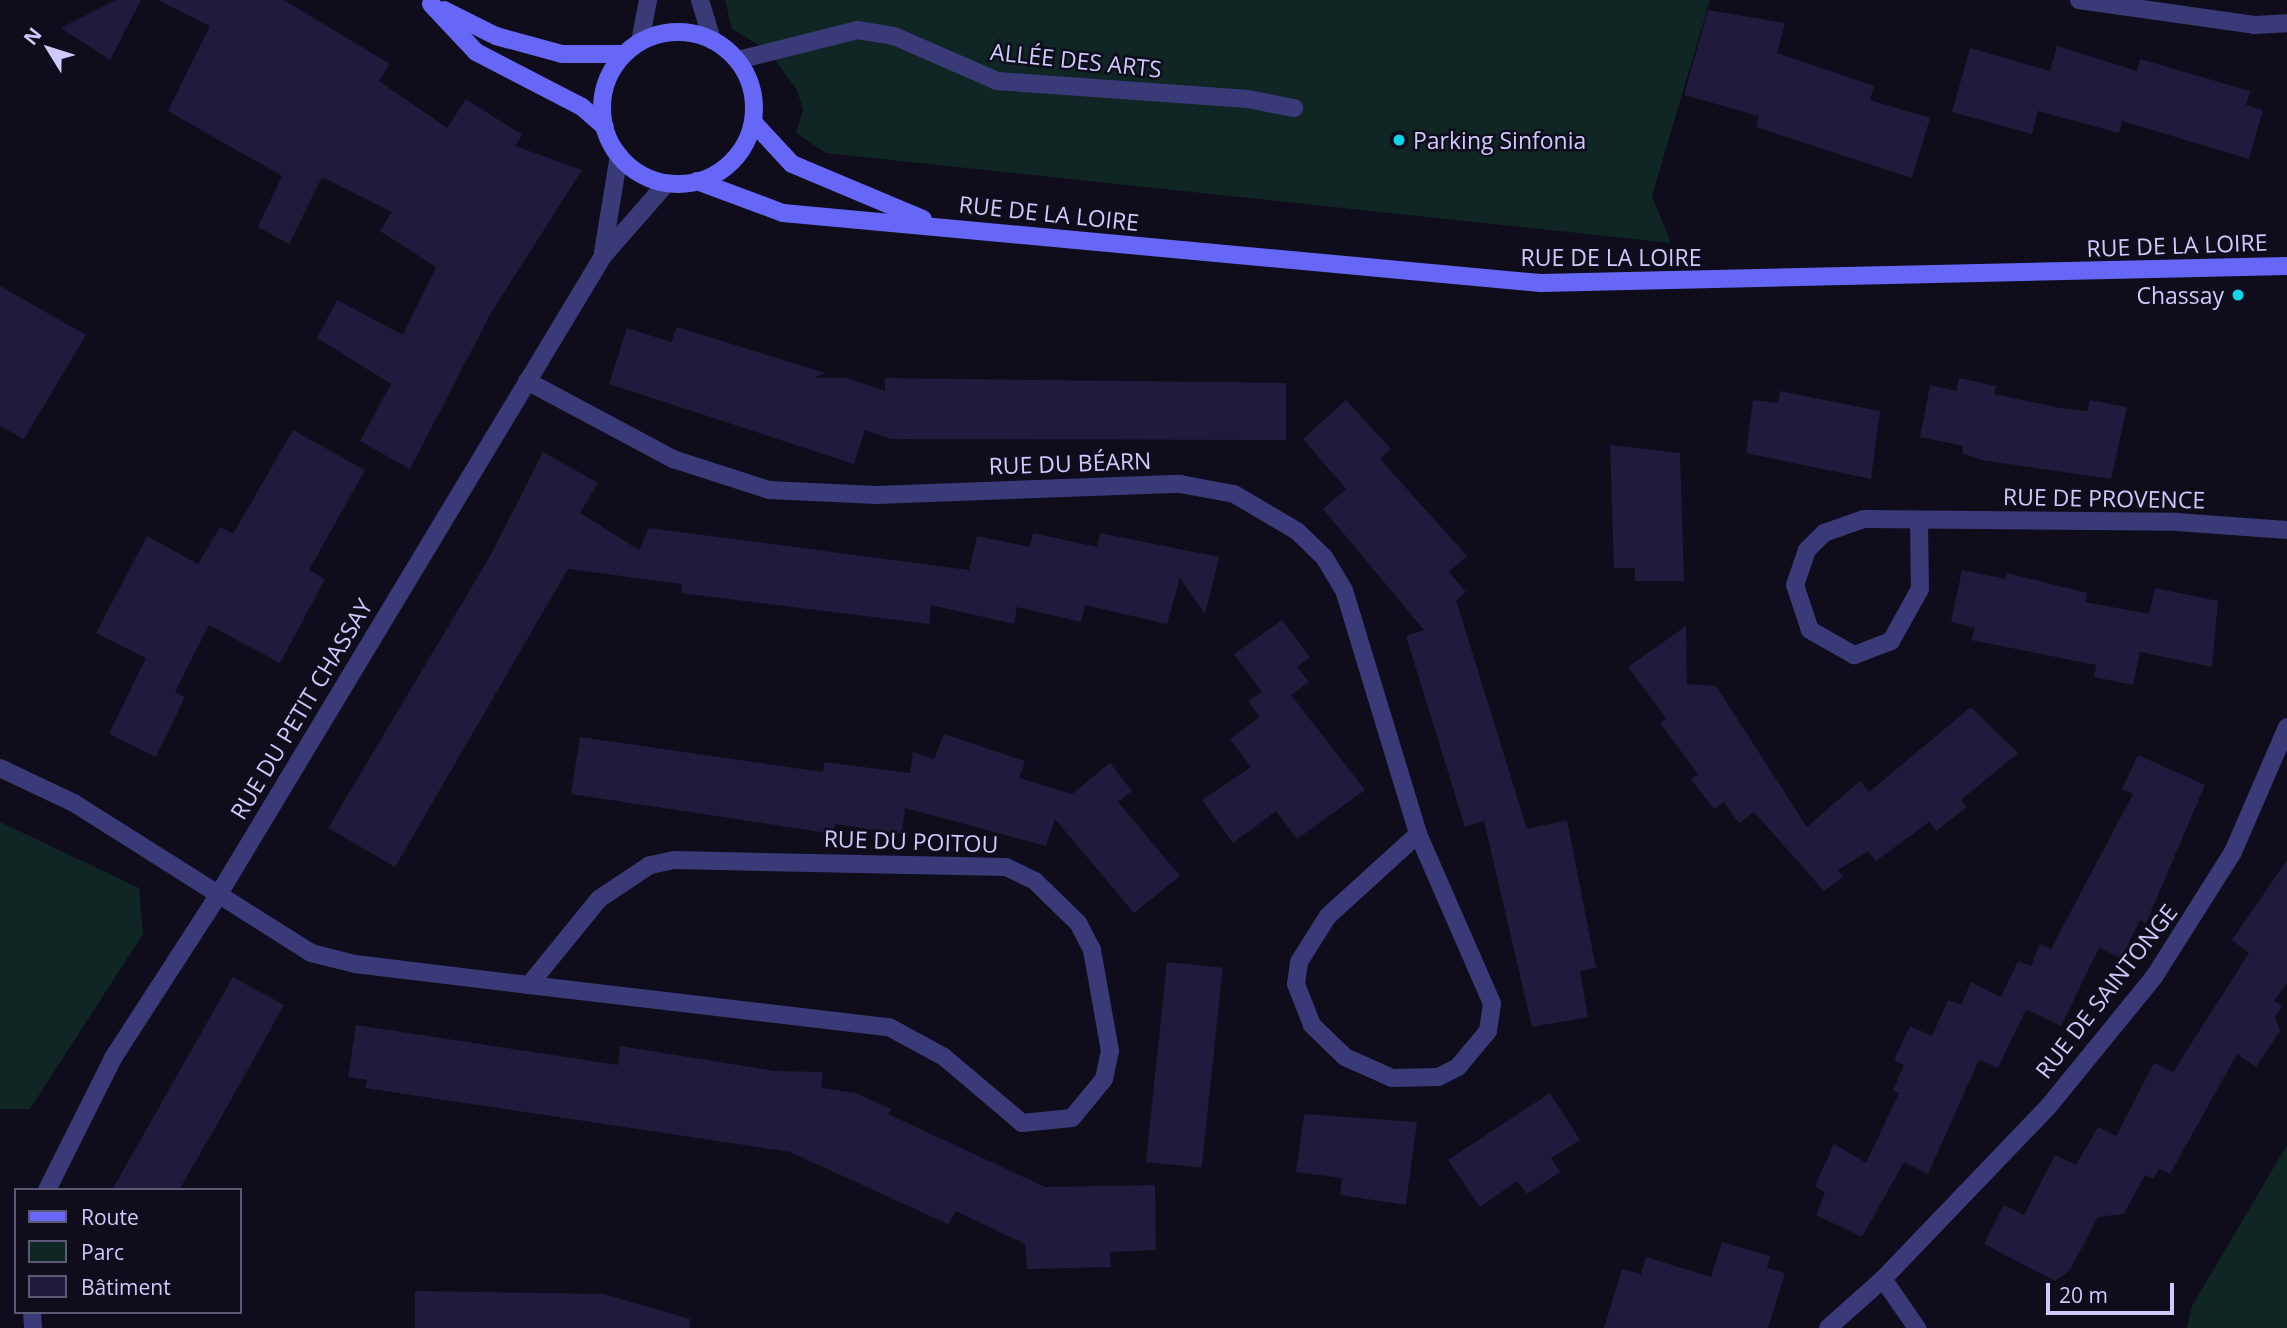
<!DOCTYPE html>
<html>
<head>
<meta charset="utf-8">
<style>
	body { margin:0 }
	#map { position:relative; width:2287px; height:1328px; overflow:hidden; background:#0f0c1c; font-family:"Open Sans",sans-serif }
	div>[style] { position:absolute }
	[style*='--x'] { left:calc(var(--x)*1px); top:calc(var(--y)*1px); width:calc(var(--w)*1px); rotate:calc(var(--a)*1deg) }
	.green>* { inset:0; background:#102624 }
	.building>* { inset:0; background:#201a3c; transform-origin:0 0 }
	.lane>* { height:18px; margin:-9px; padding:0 9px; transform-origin:9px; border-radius:9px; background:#3b3a79 }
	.street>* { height:18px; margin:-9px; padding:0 9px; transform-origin:9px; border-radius:9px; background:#3b3a79 }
	.secondary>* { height:18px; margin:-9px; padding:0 9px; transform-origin:9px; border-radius:9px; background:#6767f7 }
	.secondary>.ring { margin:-9px; padding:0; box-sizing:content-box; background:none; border:18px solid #6767f7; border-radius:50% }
	.dots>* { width:19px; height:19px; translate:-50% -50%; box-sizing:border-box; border:4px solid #0f0c1c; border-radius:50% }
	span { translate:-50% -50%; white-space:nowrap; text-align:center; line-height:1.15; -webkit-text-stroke:5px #0f0c1c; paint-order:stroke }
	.street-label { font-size:23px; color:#cfcafc }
	.poi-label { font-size:23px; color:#cfcafc }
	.left { translate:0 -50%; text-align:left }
	.right { translate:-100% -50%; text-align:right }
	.legend { position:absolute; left:14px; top:1188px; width:228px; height:126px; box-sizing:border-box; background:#0f0c1c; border:2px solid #5c5876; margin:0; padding:9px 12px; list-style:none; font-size:21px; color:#cfcafc }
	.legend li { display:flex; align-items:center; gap:14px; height:35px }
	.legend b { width:35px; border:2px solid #5c5876 }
	.north { position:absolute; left:14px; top:14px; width:70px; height:70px; -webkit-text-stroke:5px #0f0c1c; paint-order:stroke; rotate:308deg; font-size:19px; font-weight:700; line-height:28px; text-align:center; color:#cfcafc }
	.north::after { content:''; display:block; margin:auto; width:24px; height:32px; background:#cfcafc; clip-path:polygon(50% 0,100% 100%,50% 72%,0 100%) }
	.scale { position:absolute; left:2046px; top:1283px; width:128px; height:32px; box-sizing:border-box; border:4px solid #cfcafc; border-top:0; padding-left:9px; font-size:21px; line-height:24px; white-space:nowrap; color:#cfcafc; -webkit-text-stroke:5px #0f0c1c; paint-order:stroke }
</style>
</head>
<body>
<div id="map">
	<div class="green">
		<i style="clip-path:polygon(725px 0,1710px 0,1652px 196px,1671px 243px,826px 153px,796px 133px,803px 110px,797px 90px,768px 50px,732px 29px)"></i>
		<i style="clip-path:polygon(0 822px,139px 888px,143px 934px,30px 1109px,0 1109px)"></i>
		<i style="clip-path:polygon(2287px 1145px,2287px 1328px,2187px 1328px,2192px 1306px)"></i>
	</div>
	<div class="building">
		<i style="clip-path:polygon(116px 0,141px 0,110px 60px,61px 28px)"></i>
		<i style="clip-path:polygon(158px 0,284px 0,390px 64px,379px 81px,447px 128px,466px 99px,522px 135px,515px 146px,582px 170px,491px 313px,410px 469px,360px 441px,391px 384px,317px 338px,337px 300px,403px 335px,436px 267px,380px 231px,392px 212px,322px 177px,289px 244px,258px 227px,282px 176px,168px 111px,210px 26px)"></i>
		<i style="clip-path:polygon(1708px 10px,1785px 23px,1777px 53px,1874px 86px,1870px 100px,1930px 118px,1912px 178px,1756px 127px,1759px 116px,1684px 95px)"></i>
		<i style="clip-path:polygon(2057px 46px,2137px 71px,2140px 59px,2250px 91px,2246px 105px,2263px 110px,2249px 159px,2122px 121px,2119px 133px,2038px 111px,2032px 134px,1952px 112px,1970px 48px,2050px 71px)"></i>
		<i style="clip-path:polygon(0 286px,86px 335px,24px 439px,0 426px)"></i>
		<i style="clip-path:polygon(677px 327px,825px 373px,814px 378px,847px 378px,885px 391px,885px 378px,1286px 383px,1286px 440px,891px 439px,865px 430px,854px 464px,609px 384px,627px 328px,671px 342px)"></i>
		<i style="clip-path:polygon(1959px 378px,1996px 386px,1994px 394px,2060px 408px,2087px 411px,2090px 400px,2127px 407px,2111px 479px,1981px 460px,1962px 453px,1963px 446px,1920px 437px,1930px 385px,1956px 391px)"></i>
		<i style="clip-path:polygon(1780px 391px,1880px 411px,1871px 479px,1746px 453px,1753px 400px,1778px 403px)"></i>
		<i style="clip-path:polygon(1346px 400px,1391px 449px,1380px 459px,1467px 556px,1449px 572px,1466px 592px,1456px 600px,1527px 829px,1567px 820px,1596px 968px,1580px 971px,1588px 1017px,1532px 1027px,1484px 821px,1465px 827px,1406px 636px,1424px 630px,1323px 509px,1346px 489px,1303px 439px)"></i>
		<i style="clip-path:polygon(293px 430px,365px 470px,309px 570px,325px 579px,280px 663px,209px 625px,175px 692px,185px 697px,156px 757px,109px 734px,146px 658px,96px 633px,147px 536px,198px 564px,220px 527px,233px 534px)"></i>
		<i style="clip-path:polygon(1610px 445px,1680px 453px,1684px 581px,1635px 581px,1635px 568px,1614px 568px)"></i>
		<i style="clip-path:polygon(543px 452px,598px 483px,580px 513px,639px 550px,649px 528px,969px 570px,977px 536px,1030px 547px,1033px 533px,1097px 547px,1100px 533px,1219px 557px,1205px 614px,1180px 578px,1167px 624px,1085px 605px,1081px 622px,1017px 607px,1014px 624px,931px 605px,929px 624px,681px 593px,682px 584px,568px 569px,395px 867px,328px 828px,489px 558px)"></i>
		<i style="clip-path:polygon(1962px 570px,2005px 579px,2007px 573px,2087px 593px,2085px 602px,2149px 614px,2155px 588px,2218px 601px,2212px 667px,2140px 652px,2133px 685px,2094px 677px,2096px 665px,1971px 640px,1975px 628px,1951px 622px)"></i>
		<i style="clip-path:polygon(1282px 620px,1310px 657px,1297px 667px,1309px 682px,1291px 695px,1365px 790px,1297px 839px,1276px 811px,1233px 843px,1202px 800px,1251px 767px,1230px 739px,1260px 717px,1248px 701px,1262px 692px,1234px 654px)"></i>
		<i style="clip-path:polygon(1686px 626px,1687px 684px,1716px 686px,1807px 827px,1860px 781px,1869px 792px,1971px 707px,2018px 753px,1961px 800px,1967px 807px,1936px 831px,1929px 822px,1876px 861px,1868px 851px,1838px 870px,1843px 877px,1824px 891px,1754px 812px,1739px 823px,1724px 802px,1714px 809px,1691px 779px,1698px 774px,1660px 723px,1666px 718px,1628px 667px)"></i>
		<i style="clip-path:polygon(944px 734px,1025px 761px,1019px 778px,1072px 794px,1110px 763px,1132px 791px,1118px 802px,1180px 876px,1134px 913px,1055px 819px,1046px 846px,905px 808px,902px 834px,835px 824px,834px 834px,571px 794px,580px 737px,823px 772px,824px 762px,910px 773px,913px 752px,934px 759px)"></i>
		<i style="clip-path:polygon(2138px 755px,2205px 785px,2146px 923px,2140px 920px,2121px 958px,2099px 948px,2061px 1026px,2026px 1009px,1998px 1068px,1979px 1060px,1928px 1174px,1904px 1162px,1862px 1237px,1816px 1215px,1825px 1193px,1815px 1186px,1834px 1144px,1866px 1163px,1899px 1093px,1893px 1090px,1904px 1065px,1894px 1060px,1910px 1026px,1932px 1036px,1948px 1000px,1961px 1005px,1971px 982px,2001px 997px,2018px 961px,2031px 966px,2040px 944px,2051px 949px,2133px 794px,2122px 789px)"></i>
		<i style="clip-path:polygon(2287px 860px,2287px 983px,2274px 1001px,2282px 1006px,2275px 1017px,2280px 1031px,2256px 1067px,2237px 1054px,2170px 1174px,2159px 1169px,2153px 1179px,2145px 1175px,2124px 1214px,2098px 1217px,2070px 1270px,2055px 1281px,1984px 1244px,2004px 1205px,2024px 1215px,2055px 1155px,2076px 1165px,2098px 1127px,2116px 1136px,2154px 1063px,2173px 1072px,2249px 953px,2232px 940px)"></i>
		<i style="left:1167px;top:962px;width:56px;height:201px;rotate:6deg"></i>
		<i style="clip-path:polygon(233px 977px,284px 1005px,219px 1121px,179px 1190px,112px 1190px)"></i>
		<i style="clip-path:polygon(356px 1025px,618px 1065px,620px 1046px,775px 1071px,823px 1072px,821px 1088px,856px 1093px,891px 1109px,888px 1114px,1045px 1187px,1155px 1185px,1156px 1250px,1110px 1252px,1111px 1267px,1027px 1269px,1025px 1244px,956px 1211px,948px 1224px,790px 1152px,365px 1088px,367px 1080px,348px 1077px)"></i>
		<i style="clip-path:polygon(1550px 1093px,1580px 1140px,1551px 1158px,1560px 1172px,1527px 1194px,1517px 1181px,1480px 1207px,1448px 1160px)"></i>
		<i style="clip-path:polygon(1304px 1114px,1417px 1122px,1406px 1205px,1340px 1195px,1342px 1178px,1296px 1172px)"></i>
		<i style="clip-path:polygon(1722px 1242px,1770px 1256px,1767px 1268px,1785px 1273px,1768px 1328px,1604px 1328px,1622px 1269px,1641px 1274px,1646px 1257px,1711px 1277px)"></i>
		<i style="clip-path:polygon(415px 1291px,604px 1294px,690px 1319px,689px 1328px,415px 1328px)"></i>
	</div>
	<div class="lane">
		<i style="--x:738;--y:60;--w:123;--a:-14.1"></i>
		<i style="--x:857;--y:30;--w:37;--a:9"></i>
		<i style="--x:894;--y:36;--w:112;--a:23.6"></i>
		<i style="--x:997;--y:81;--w:252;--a:4.1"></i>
		<i style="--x:1248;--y:99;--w:47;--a:11.1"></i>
	</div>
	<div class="street">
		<i style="--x:700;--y:0;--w:42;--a:73.3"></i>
		<i style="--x:2079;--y:0;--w:177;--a:8.1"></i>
		<i style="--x:2254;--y:25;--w:33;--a:-3"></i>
		<i style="--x:640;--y:42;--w:43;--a:-79.2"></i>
		<i style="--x:603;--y:252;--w:98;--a:-80.6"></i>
		<i style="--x:527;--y:381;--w:166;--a:28.1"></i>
		<i style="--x:673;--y:459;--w:101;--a:17.9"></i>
		<i style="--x:769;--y:490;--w:107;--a:2.7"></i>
		<i style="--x:876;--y:495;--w:304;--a:-2.1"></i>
		<i style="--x:1180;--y:484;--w:55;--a:10.5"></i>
		<i style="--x:1234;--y:494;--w:73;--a:30.4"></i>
		<i style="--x:1297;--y:531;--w:37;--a:44"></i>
		<i style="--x:1324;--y:557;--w:39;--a:59"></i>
		<i style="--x:1344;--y:590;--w:255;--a:73.1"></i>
		<i style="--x:1418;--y:834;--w:184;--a:66.4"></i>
		<i style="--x:1492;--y:1003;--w:28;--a:98"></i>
		<i style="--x:1488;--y:1031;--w:47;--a:129.8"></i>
		<i style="--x:1458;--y:1067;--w:22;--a:153"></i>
		<i style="--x:1438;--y:1077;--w:46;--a:178.8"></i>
		<i style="--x:1392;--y:1078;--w:51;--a:-155.9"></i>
		<i style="--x:1345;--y:1057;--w:46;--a:-135.9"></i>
		<i style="--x:1312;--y:1025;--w:44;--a:-111.3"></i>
		<i style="--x:1296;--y:984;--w:22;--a:-82"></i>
		<i style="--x:1299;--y:962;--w:54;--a:-57.8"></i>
		<i style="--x:1328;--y:916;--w:122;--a:-42.3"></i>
		<i style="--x:1919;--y:520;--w:69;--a:89.2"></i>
		<i style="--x:1920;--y:589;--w:60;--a:119.1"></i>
		<i style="--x:1891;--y:641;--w:40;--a:159"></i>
		<i style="--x:1854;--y:655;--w:51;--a:-150.4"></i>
		<i style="--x:1810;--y:630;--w:47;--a:-108.4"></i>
		<i style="--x:1795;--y:585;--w:37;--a:-71"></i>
		<i style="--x:1807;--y:550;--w:24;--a:-45"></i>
		<i style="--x:1824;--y:533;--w:42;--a:-19.3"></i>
		<i style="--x:1864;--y:519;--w:313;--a:0.5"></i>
		<i style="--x:2177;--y:522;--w:110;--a:4.2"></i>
		<i style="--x:0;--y:768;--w:82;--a:25.3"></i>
		<i style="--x:74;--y:803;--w:280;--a:32.3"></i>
		<i style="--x:311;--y:953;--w:45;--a:14"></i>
		<i style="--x:355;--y:964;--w:175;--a:6.9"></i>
		<i style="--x:529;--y:985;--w:362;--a:6.7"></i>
		<i style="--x:889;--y:1027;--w:63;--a:28.6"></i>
		<i style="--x:944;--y:1057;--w:102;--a:40.2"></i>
		<i style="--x:1022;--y:1123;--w:50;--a:-5.7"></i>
		<i style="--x:1072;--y:1118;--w:50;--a:-50.6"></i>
		<i style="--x:1104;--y:1079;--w:29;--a:-78"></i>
		<i style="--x:1110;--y:1051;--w:103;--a:-100.1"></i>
		<i style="--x:1092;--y:950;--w:30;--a:-117"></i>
		<i style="--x:1078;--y:923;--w:60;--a:-135.7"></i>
		<i style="--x:1035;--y:881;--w:32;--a:-154"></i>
		<i style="--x:1006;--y:867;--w:332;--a:-178.8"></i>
		<i style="--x:674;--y:860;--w:25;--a:168"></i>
		<i style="--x:650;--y:865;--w:61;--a:146.3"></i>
		<i style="--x:599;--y:899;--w:111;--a:129.1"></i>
		<i style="--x:47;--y:1190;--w:148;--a:-63.4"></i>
		<i style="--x:113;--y:1058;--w:192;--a:-57.1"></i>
		<i style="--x:217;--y:897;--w:748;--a:-58.94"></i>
		<i style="--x:603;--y:256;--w:97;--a:-48.8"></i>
		<i style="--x:1883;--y:1279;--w:60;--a:55.2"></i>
		<i style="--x:32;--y:1312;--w:16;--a:86"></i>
		<i style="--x:1828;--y:1328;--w:74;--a:-41.7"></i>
		<i style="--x:1883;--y:1279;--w:238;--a:-46.2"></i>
		<i style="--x:2048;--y:1107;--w:168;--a:-50.8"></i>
		<i style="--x:2154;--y:977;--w:148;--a:-57.7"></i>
		<i style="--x:2233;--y:852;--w:136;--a:-66.6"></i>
	</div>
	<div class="secondary">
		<i style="--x:431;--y:4;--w:66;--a:46.8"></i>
		<i style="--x:476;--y:52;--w:119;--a:27.4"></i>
		<i style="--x:582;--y:107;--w:30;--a:41"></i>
		<i style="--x:444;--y:10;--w:58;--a:26.6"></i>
		<i style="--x:496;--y:36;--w:68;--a:15.3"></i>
		<i style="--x:562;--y:54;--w:62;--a:0"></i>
		<i class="ring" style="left:602px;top:32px;width:134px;height:134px"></i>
		<i style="--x:753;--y:122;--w:57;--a:47.1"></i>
		<i style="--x:792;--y:164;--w:142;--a:22.8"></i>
		<i style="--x:697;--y:181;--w:92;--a:20.4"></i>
		<i style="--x:783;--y:213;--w:761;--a:5.28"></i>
		<i style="--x:1541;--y:283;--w:746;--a:-1.31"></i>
	</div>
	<div class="dots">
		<i style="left:1399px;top:140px;background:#0cd6e7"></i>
		<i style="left:2238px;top:295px;background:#0cd6e7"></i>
	</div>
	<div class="street-label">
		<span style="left:1076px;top:60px;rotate:6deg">ALLÉE DES ARTS</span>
		<span style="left:1049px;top:213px;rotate:6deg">RUE DE LA LOIRE</span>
		<span style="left:2177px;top:245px;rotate:-2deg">RUE DE LA LOIRE</span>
		<span style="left:1611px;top:257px">RUE DE LA LOIRE</span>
		<span style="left:1070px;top:463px;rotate:-2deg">RUE DU BÉARN</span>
		<span style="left:2104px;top:498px;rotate:1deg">RUE DE PROVENCE</span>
		<span style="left:301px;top:709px;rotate:-59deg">RUE DU PETIT CHASSAY</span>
		<span style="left:911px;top:841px;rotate:2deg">RUE DU POITOU</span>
		<span style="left:2106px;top:991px;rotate:-52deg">RUE DE SAINTONGE</span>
	</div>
	<div class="poi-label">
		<span class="left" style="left:1413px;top:140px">Parking Sinfonia</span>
		<span class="right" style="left:2224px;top:295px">Chassay</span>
	</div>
	<ul class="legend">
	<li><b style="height:9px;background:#6767f7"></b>Route</li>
	<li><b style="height:19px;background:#102624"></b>Parc</li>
	<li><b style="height:19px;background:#201a3c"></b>Bâtiment</li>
	</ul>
	<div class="north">N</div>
	<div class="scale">20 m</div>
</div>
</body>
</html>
